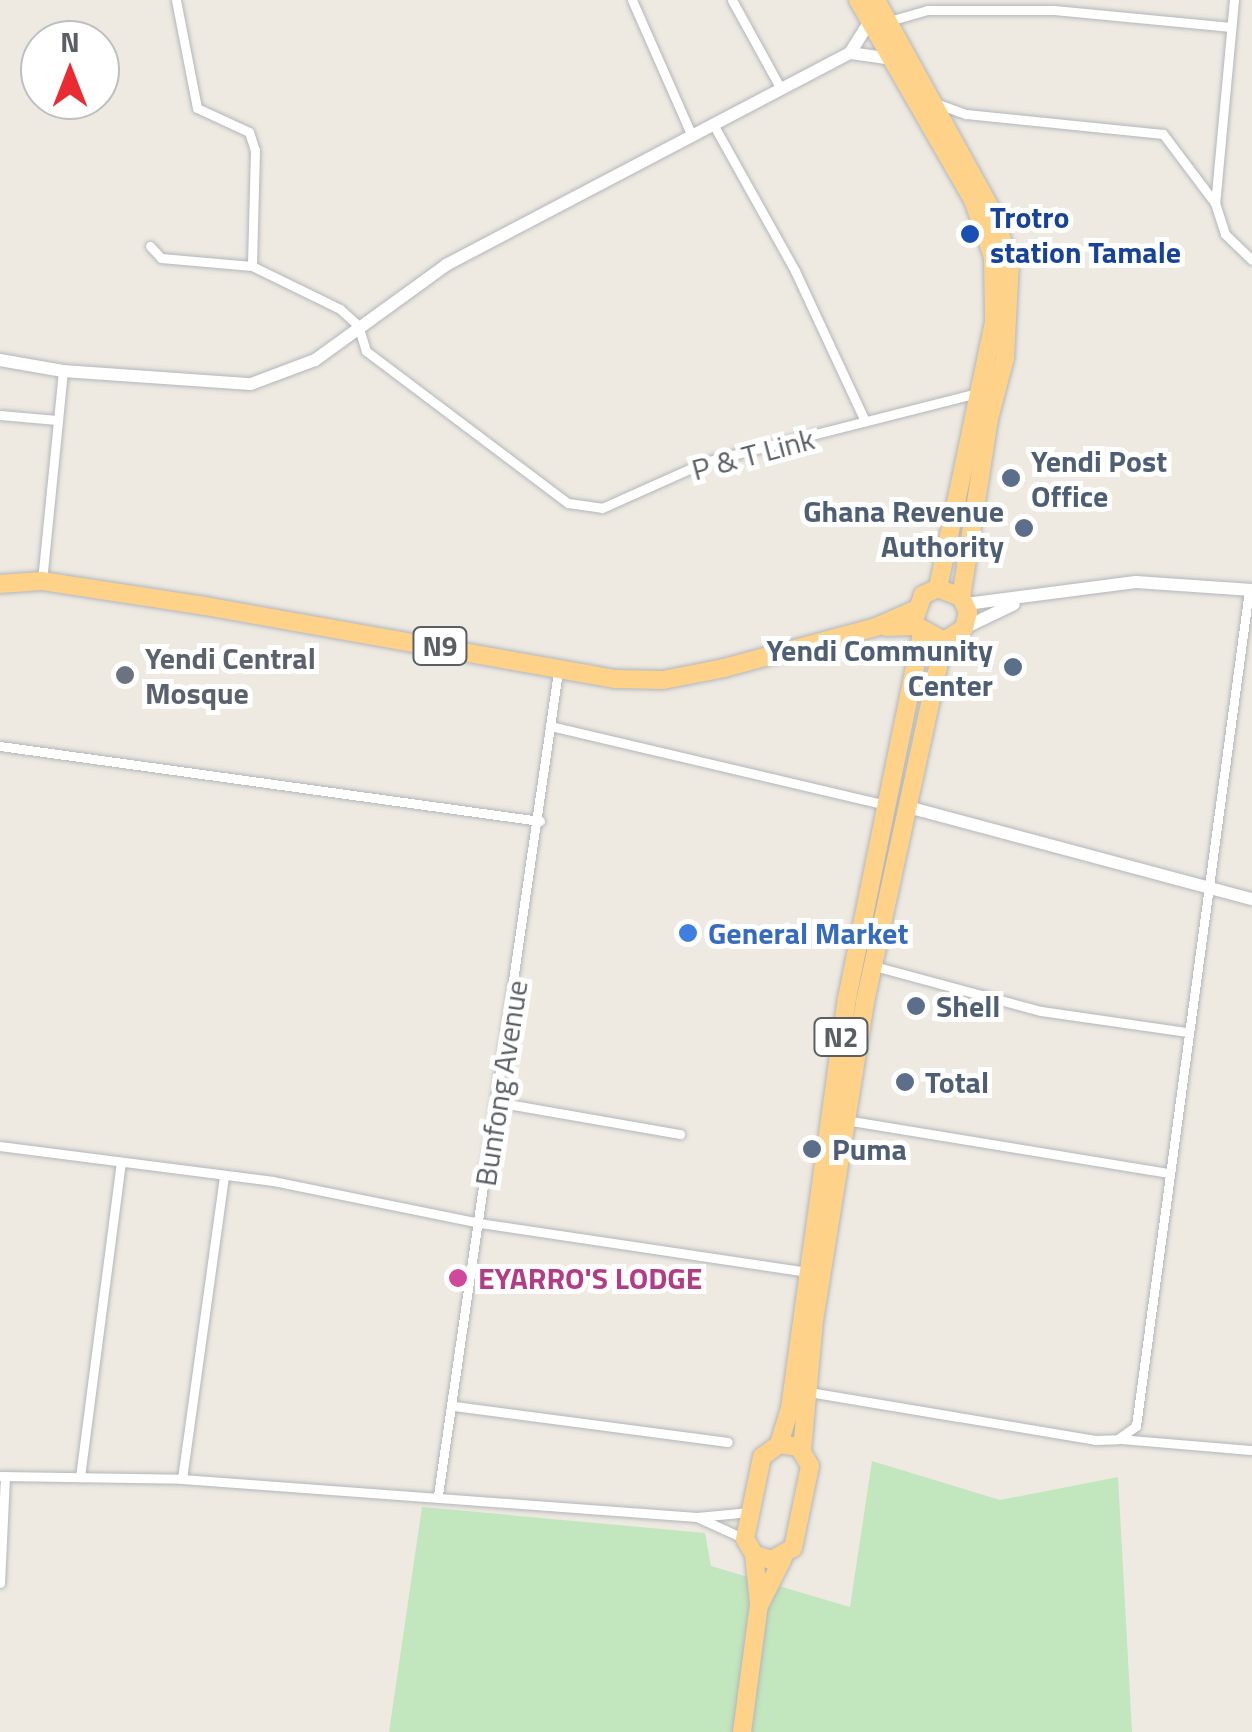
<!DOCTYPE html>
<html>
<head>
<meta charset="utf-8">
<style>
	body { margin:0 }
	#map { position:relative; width:1252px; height:1732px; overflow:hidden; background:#eeeae2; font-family:"Titillium Web",sans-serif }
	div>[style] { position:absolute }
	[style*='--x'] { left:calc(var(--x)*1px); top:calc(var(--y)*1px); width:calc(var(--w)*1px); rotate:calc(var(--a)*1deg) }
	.green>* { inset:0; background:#c2e6be }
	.roads { filter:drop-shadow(0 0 2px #b3b6ba) drop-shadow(0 0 2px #b3b6ba) }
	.street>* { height:9px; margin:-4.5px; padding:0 4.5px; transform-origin:4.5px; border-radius:4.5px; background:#fff }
	.secondary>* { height:12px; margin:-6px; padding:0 6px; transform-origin:6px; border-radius:6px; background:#fff }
	.highway>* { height:18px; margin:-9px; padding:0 9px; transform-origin:9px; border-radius:9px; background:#fed389 }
	.dots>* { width:28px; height:28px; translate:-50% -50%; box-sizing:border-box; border:5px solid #fff; border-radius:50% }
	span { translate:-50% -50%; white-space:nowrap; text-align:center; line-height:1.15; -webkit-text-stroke:10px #fff; paint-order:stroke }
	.shield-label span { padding:2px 8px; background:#fff; border:2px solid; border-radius:8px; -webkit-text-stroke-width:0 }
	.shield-label { font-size:28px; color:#5a5f63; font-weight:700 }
	.transit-label { font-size:30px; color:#164399; font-weight:700 }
	.left { translate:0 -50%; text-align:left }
	.street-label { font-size:30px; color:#5a5f63 }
	.service-label { font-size:30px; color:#4e5e75; font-weight:700 }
	.right { translate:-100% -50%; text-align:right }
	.worship-label { font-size:30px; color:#5b616d; font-weight:700 }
	.shop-label { font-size:30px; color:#366cbe; font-weight:700 }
	.hotel-label { font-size:30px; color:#b23c85; font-weight:700 }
	.north { position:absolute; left:20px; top:20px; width:100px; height:100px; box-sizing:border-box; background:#fff; border:2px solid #bdbfc1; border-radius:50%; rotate:0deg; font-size:28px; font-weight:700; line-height:40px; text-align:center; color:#5a5f63 }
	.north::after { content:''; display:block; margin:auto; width:35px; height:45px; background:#eb2b32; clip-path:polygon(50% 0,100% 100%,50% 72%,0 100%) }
</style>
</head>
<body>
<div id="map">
	<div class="green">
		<i style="clip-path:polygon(872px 1461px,1000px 1500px,1118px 1477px,1132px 1732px,389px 1732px,422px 1507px,705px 1533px,711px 1566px,850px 1607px)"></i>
	</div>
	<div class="roads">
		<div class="street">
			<i style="--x:176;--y:0;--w:110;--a:79"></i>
			<i style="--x:197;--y:108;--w:57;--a:24.8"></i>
			<i style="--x:249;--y:132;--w:19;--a:72"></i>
			<i style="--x:255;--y:150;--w:116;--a:91.5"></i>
			<i style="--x:632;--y:0;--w:149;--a:66.2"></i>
			<i style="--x:732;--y:0;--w:102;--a:61.2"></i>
			<i style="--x:1234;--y:0;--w:204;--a:95.3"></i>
			<i style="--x:1215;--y:203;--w:33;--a:72"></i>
			<i style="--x:1225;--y:234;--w:37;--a:44"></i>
			<i style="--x:889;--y:21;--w:40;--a:-16"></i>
			<i style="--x:927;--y:10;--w:127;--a:0"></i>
			<i style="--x:1054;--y:10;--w:178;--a:5.5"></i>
			<i style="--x:938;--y:104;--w:30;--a:20"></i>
			<i style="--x:966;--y:114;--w:198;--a:5.8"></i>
			<i style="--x:1163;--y:134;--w:86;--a:53"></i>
			<i style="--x:713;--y:124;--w:168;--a:60.8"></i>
			<i style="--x:795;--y:271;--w:166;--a:65"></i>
			<i style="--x:150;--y:246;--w:16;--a:47"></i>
			<i style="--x:161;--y:258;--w:91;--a:5"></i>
			<i style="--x:252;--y:266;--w:98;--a:26"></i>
			<i style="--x:340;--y:309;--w:24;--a:42"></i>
			<i style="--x:358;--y:325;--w:27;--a:73"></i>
			<i style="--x:366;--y:351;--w:253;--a:37"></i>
			<i style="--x:568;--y:503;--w:34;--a:8"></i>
			<i style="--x:602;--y:508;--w:113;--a:-24.1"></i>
			<i style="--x:705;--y:462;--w:282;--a:-14.2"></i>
			<i style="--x:0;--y:415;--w:57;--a:5"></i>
			<i style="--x:42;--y:581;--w:211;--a:-84.3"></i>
			<i style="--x:550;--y:726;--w:347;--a:13.2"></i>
			<i style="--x:0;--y:746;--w:545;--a:7.91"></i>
			<i style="--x:874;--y:966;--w:173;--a:15.1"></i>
			<i style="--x:1041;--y:1011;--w:148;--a:8.2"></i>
			<i style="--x:496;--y:1102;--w:187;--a:9.9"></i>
			<i style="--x:845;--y:1120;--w:327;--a:9.3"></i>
			<i style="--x:0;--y:1146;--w:275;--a:7.3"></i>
			<i style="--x:273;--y:1181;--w:211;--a:11.5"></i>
			<i style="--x:480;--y:1223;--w:332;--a:8.5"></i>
			<i style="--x:809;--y:1392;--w:290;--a:9.5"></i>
			<i style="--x:1095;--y:1440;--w:23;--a:-2"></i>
			<i style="--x:1118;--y:1439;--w:22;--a:-36"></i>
			<i style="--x:1136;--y:1426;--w:844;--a:-82.3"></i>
			<i style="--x:454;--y:1406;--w:276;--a:7.5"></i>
			<i style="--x:1120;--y:1439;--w:132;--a:4.8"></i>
			<i style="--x:0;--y:1476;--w:182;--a:0.9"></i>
			<i style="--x:182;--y:1479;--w:516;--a:4.22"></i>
			<i style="--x:697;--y:1517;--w:53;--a:-5.4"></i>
			<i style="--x:80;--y:1477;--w:317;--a:-82.6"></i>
			<i style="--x:182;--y:1479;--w:307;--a:-82.1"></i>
			<i style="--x:438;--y:1495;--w:833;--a:-81.71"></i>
			<i style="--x:699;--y:1518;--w:51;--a:24.5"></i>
			<i style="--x:0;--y:1583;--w:107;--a:-87.3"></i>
		</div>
		<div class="secondary">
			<i style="--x:850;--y:53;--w:36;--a:8"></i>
			<i style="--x:0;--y:360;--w:64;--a:9.9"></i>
			<i style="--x:63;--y:371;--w:188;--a:4"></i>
			<i style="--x:251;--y:384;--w:68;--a:-20.6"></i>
			<i style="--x:315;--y:360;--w:162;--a:-35.9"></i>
			<i style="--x:446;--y:265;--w:456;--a:-27.7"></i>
			<i style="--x:850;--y:53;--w:34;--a:-58"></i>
			<i style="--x:966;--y:604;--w:171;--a:-7.4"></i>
			<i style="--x:1136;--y:582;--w:116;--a:3.9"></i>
			<i style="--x:964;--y:628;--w:55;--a:-25.6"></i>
			<i style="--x:908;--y:807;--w:356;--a:15"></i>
		</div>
		<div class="highway">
			<i style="--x:858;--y:0;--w:231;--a:60.1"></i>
			<i style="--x:973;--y:200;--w:60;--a:70.7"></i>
			<i style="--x:993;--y:257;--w:65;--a:89.1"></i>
			<i style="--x:994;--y:322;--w:272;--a:101.9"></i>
			<i style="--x:876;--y:0;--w:239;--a:61.2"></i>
			<i style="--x:991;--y:209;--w:56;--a:70.3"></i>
			<i style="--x:1010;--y:262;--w:96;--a:93"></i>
			<i style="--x:1005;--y:358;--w:63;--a:104.7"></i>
			<i style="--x:989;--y:419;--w:180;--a:98.9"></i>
			<i style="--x:0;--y:584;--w:42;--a:-4.1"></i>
			<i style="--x:42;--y:581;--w:165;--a:8.7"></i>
			<i style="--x:205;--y:606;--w:417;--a:10.1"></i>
			<i style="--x:616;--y:679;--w:47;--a:1.2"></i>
			<i style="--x:663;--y:680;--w:62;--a:-11.1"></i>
			<i style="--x:724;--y:668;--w:157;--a:-15.1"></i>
			<i style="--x:876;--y:627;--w:43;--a:-23.6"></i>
			<i style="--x:886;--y:627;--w:31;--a:-2"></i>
			<i style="--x:917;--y:626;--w:31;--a:29"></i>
			<i style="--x:944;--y:641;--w:24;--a:-33"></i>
			<i style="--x:964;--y:628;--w:16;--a:-76"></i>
			<i style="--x:968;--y:612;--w:17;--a:-115"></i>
			<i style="--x:961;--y:597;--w:25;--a:-159"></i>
			<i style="--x:938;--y:588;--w:17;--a:155"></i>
			<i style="--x:923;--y:595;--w:23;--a:110"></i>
			<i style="--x:779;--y:1444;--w:38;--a:-73"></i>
			<i style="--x:790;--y:1408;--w:414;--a:-82.1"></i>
			<i style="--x:847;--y:998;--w:373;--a:-78.4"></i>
			<i style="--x:779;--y:1444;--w:20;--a:9"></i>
			<i style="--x:799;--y:1447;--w:22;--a:60"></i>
			<i style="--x:810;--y:1466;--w:84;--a:101.7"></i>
			<i style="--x:793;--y:1548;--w:25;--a:151"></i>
			<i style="--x:771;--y:1560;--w:18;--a:-161"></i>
			<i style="--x:754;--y:1554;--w:17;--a:-121"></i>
			<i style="--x:745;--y:1539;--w:84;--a:-78.3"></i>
			<i style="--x:762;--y:1457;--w:21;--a:-37"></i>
			<i style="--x:802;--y:1450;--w:130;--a:-84.7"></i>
			<i style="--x:814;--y:1321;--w:323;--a:-80.9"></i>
			<i style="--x:865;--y:1002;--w:370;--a:-77.7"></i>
			<i style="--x:760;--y:1604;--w:51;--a:-63.4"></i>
			<i style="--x:742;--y:1732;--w:129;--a:-82.4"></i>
			<i style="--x:759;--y:1604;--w:50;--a:-95.7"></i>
		</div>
	</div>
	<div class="dots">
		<i style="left:970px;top:234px;background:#1a4fb4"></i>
		<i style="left:1011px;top:478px;background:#5c6f8a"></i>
		<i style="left:1024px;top:528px;background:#5c6f8a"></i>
		<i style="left:1013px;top:667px;background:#5c6f8a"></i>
		<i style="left:125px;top:675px;background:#6b7280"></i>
		<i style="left:688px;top:933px;background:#3f7fe0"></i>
		<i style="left:916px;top:1006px;background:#5c6f8a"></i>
		<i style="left:905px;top:1082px;background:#5c6f8a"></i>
		<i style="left:812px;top:1149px;background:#5c6f8a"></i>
		<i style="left:458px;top:1278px;background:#d1479c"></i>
	</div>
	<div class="shield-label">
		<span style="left:440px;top:646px">N9</span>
		<span style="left:841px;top:1037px">N2</span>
	</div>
	<div class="transit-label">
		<span class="left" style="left:990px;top:234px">Trotro<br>station Tamale</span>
	</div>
	<div class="street-label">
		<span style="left:753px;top:454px;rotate:-15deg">P &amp; T Link</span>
		<span style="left:501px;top:1083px;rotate:-81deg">Bunfong Avenue</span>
	</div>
	<div class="service-label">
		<span class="left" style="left:1031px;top:478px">Yendi Post<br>Office</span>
		<span class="right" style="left:1004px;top:528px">Ghana Revenue<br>Authority</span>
		<span class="right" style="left:993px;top:667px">Yendi Community<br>Center</span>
		<span class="left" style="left:936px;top:1006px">Shell</span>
		<span class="left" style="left:925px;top:1082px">Total</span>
		<span class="left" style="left:832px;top:1149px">Puma</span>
	</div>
	<div class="worship-label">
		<span class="left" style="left:145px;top:675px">Yendi Central<br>Mosque</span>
	</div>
	<div class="shop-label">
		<span class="left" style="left:708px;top:933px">General Market</span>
	</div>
	<div class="hotel-label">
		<span class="left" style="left:478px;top:1278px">EYARRO'S LODGE</span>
	</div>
	<div class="north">N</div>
</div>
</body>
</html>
